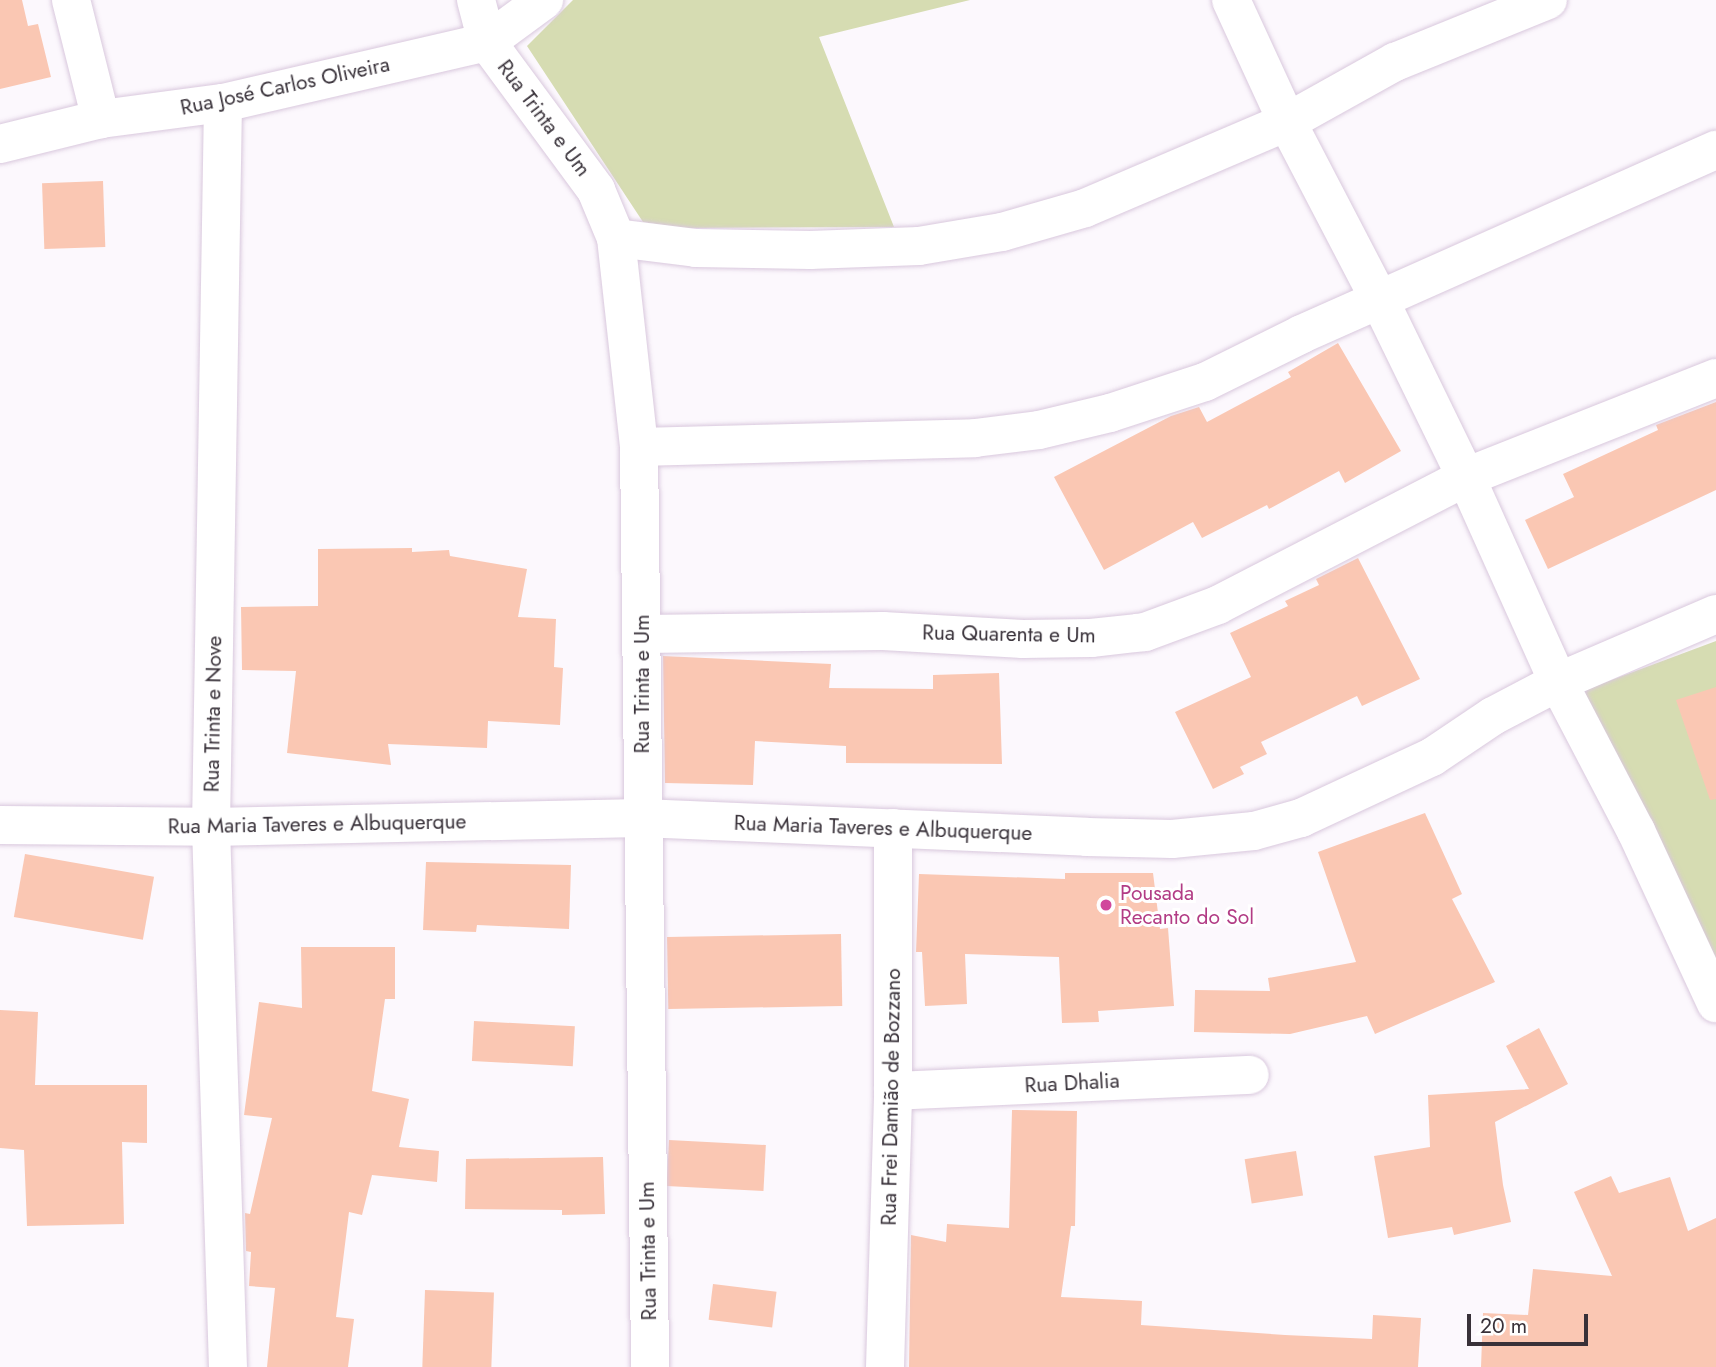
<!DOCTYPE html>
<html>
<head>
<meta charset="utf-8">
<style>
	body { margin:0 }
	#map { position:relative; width:1716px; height:1367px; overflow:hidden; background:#fcf8fd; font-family:Jost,sans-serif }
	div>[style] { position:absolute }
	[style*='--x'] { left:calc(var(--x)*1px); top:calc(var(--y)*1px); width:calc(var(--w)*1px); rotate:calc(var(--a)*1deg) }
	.green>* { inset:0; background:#d6dcb2 }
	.building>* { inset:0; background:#fac7b3; transform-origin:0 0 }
	.roads { filter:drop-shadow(0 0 2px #d9c8dd) drop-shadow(0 0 2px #d9c8dd) }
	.minor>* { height:38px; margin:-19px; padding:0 19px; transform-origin:19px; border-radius:19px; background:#fff }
	.dots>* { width:19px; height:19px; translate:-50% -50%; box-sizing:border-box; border:4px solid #fff; border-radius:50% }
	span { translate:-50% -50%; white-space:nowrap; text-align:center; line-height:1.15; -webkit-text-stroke:6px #fff; paint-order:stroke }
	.street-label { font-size:21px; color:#383139 }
	.hotel-label { font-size:21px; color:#b23c85 }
	.left { translate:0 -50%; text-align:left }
	.scale { position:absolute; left:1467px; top:1314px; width:121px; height:32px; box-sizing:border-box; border:4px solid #383139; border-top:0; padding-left:9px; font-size:21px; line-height:24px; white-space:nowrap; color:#383139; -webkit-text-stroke:5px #fff; paint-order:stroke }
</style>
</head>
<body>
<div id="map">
	<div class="green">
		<i style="clip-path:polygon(573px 0,970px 0,819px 37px,894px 227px,679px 228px,643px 222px,527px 46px)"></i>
		<i style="clip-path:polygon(1716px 641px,1716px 971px,1582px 691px)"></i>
	</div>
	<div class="building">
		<i style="clip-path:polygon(0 0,22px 0,28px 26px,38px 24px,51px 77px,0 89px)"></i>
		<i style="left:103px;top:181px;width:66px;height:61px;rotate:88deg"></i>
		<i style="clip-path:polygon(1338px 343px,1401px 451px,1345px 483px,1339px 471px,1269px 509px,1267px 505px,1202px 538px,1193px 522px,1104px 570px,1054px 477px,1171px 416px,1199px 407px,1207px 422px,1291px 377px,1288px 372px)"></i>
		<i style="clip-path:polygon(1716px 402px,1716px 490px,1548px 569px,1525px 520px,1574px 497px,1563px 474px,1658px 430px,1656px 425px)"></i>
		<i style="clip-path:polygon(412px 548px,412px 552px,449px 550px,450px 556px,527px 569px,518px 617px,556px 619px,554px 667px,563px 668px,560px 725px,488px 721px,487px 748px,388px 744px,391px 765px,287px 753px,296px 671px,242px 670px,241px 607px,318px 606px,318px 549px)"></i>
		<i style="clip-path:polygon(1358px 558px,1420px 679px,1362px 706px,1357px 696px,1261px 742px,1267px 754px,1240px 767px,1244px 774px,1213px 789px,1175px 712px,1251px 677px,1230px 633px,1288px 606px,1285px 601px,1319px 585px,1316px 579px)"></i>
		<i style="clip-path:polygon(663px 656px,831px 664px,829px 688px,933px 689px,933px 675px,999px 673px,1002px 764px,846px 763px,846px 746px,755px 741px,753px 785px,665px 783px)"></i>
		<i style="clip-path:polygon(1716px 687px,1716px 799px,1710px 800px,1676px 700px)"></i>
		<i style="clip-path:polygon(1425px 813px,1462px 894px,1452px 899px,1495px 982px,1375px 1034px,1367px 1016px,1290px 1034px,1194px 1032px,1195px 990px,1270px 991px,1268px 978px,1356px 962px,1318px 852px)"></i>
		<i style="left:25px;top:854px;width:131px;height:64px;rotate:10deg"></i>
		<i style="clip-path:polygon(426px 862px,571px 865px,569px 929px,477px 925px,476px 932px,423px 930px)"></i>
		<i style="clip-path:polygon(1065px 873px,1153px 873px,1160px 929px,1168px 928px,1174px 1006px,1098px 1011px,1099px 1022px,1062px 1023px,1059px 957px,965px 954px,967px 1004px,925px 1006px,922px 952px,916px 952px,919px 874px,1065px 879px)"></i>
		<i style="left:841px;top:934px;width:72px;height:174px;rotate:89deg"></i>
		<i style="clip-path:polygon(301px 947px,395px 947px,395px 999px,385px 999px,372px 1091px,409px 1099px,399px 1147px,439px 1151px,437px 1182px,372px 1175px,362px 1215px,349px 1212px,336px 1317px,354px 1319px,348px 1367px,267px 1367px,275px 1288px,249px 1286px,251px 1252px,246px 1251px,245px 1213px,250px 1214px,272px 1118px,244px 1115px,259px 1002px,302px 1008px)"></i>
		<i style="clip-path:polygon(0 1010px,38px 1012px,35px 1085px,147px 1085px,147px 1143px,122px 1142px,124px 1224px,27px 1226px,24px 1150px,0 1148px)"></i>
		<i style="left:474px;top:1021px;width:101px;height:40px;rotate:3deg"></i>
		<i style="clip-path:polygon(1539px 1028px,1568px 1084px,1495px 1122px,1503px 1185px,1511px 1222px,1454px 1235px,1452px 1227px,1388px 1238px,1374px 1156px,1430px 1147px,1428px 1095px,1529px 1089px,1506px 1046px)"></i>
		<i style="clip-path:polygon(1012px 1110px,1077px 1111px,1075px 1226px,1071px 1226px,1061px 1297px,1142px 1301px,1141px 1325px,1285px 1335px,1372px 1339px,1373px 1315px,1421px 1318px,1418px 1367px,909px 1367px,911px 1235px,946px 1242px,947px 1224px,1009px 1228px)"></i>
		<i style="left:669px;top:1140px;width:97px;height:46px;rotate:3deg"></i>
		<i style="left:1296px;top:1151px;width:45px;height:52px;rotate:81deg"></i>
		<i style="clip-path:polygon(603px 1157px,605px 1214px,562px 1215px,562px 1210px,465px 1209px,466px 1159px)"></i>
		<i style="clip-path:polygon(1611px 1176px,1619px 1193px,1670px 1177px,1688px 1231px,1716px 1218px,1716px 1367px,1481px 1367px,1483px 1313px,1528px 1315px,1533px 1269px,1612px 1276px,1574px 1192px)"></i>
		<i style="left:713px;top:1284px;width:64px;height:36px;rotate:7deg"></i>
		<i style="left:425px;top:1290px;width:69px;height:77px;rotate:2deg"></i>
	</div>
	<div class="roads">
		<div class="minor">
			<i style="--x:71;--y:0;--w:123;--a:75.9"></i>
			<i style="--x:476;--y:0;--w:43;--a:75.3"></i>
			<i style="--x:487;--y:42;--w:184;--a:53.6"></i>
			<i style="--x:596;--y:190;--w:52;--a:67.4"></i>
			<i style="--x:616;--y:238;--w:210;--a:83.7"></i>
			<i style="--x:639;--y:447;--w:920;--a:89.31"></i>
			<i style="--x:1231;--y:0;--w:134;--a:65.3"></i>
			<i style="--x:1287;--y:122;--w:202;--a:62.5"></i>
			<i style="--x:1380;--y:301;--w:196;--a:64"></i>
			<i style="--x:1466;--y:477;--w:225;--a:65.8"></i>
			<i style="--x:1558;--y:682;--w:168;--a:62.4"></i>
			<i style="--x:1636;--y:831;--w:190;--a:65.1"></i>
			<i style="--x:223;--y:103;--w:724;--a:90.95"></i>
			<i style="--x:211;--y:827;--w:540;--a:88.2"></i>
			<i style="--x:0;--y:144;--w:104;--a:-13.9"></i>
			<i style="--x:101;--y:119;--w:123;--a:-7.5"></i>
			<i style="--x:223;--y:103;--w:271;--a:-13"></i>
			<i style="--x:487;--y:42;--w:71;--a:-36.4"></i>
			<i style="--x:616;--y:238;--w:81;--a:7.1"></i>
			<i style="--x:696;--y:248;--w:114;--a:1"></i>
			<i style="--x:810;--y:250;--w:109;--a:-2.1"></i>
			<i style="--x:919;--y:246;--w:84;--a:-9.6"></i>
			<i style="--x:1002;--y:232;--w:86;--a:-16.1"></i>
			<i style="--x:1085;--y:208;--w:220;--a:-23.1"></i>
			<i style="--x:1287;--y:122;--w:124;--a:-29.1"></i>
			<i style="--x:1395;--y:62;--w:165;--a:-22.1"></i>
			<i style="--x:639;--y:447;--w:336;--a:-1.5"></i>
			<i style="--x:975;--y:438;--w:64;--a:-7.1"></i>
			<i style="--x:1039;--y:430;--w:73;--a:-13.5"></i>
			<i style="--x:1110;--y:413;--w:100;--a:-18.1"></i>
			<i style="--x:1205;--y:382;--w:108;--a:-26.3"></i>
			<i style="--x:1302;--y:334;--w:453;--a:-24"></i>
			<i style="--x:642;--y:634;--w:241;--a:-0.7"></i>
			<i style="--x:883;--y:631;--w:140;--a:3.3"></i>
			<i style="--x:1023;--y:639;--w:68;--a:-0.8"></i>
			<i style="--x:1091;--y:638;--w:54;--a:-6.3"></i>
			<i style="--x:1145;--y:632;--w:78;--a:-20.3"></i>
			<i style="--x:1218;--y:605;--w:279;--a:-27.3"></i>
			<i style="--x:1466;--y:477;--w:269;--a:-21.6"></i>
			<i style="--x:0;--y:825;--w:211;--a:0.5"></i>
			<i style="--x:211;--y:827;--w:430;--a:-1.2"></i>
			<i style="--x:641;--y:818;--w:446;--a:2.4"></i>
			<i style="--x:1087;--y:837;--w:85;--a:1.3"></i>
			<i style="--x:1172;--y:839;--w:82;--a:-5.6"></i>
			<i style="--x:1254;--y:831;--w:49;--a:-15.5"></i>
			<i style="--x:1301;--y:818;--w:145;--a:-25"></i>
			<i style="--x:1432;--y:757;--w:73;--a:-33.9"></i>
			<i style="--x:1493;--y:716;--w:73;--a:-27.6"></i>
			<i style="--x:1558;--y:682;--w:172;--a:-23.3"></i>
			<i style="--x:893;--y:1091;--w:357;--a:-2.6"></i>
			<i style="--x:885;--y:1367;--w:276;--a:-88.3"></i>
			<i style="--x:893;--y:1091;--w:263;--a:-90"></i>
		</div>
	</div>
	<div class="dots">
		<i style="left:1106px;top:905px;background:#d1479c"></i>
	</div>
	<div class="street-label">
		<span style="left:285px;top:86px;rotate:-12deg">Rua José Carlos Oliveira</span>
		<span style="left:544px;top:118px;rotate:53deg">Rua Trinta e Um</span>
		<span style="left:1009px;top:634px;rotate:1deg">Rua Quarenta e Um</span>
		<span style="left:642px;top:684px;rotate:-90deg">Rua Trinta e Um</span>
		<span style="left:213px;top:714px;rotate:-89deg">Rua Trinta e Nove</span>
		<span style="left:317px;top:824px;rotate:-1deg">Rua Maria Taveres e Albuquerque</span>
		<span style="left:883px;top:828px;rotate:2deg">Rua Maria Taveres e Albuquerque</span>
		<span style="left:1072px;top:1083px;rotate:-3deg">Rua Dhalia</span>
		<span style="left:891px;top:1097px;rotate:-89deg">Rua Frei Damião de Bozzano</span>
		<span style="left:648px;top:1251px;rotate:-91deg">Rua Trinta e Um</span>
	</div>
	<div class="hotel-label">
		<span class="left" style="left:1120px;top:905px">Pousada<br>Recanto do Sol</span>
	</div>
	<div class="scale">20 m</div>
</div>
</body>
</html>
